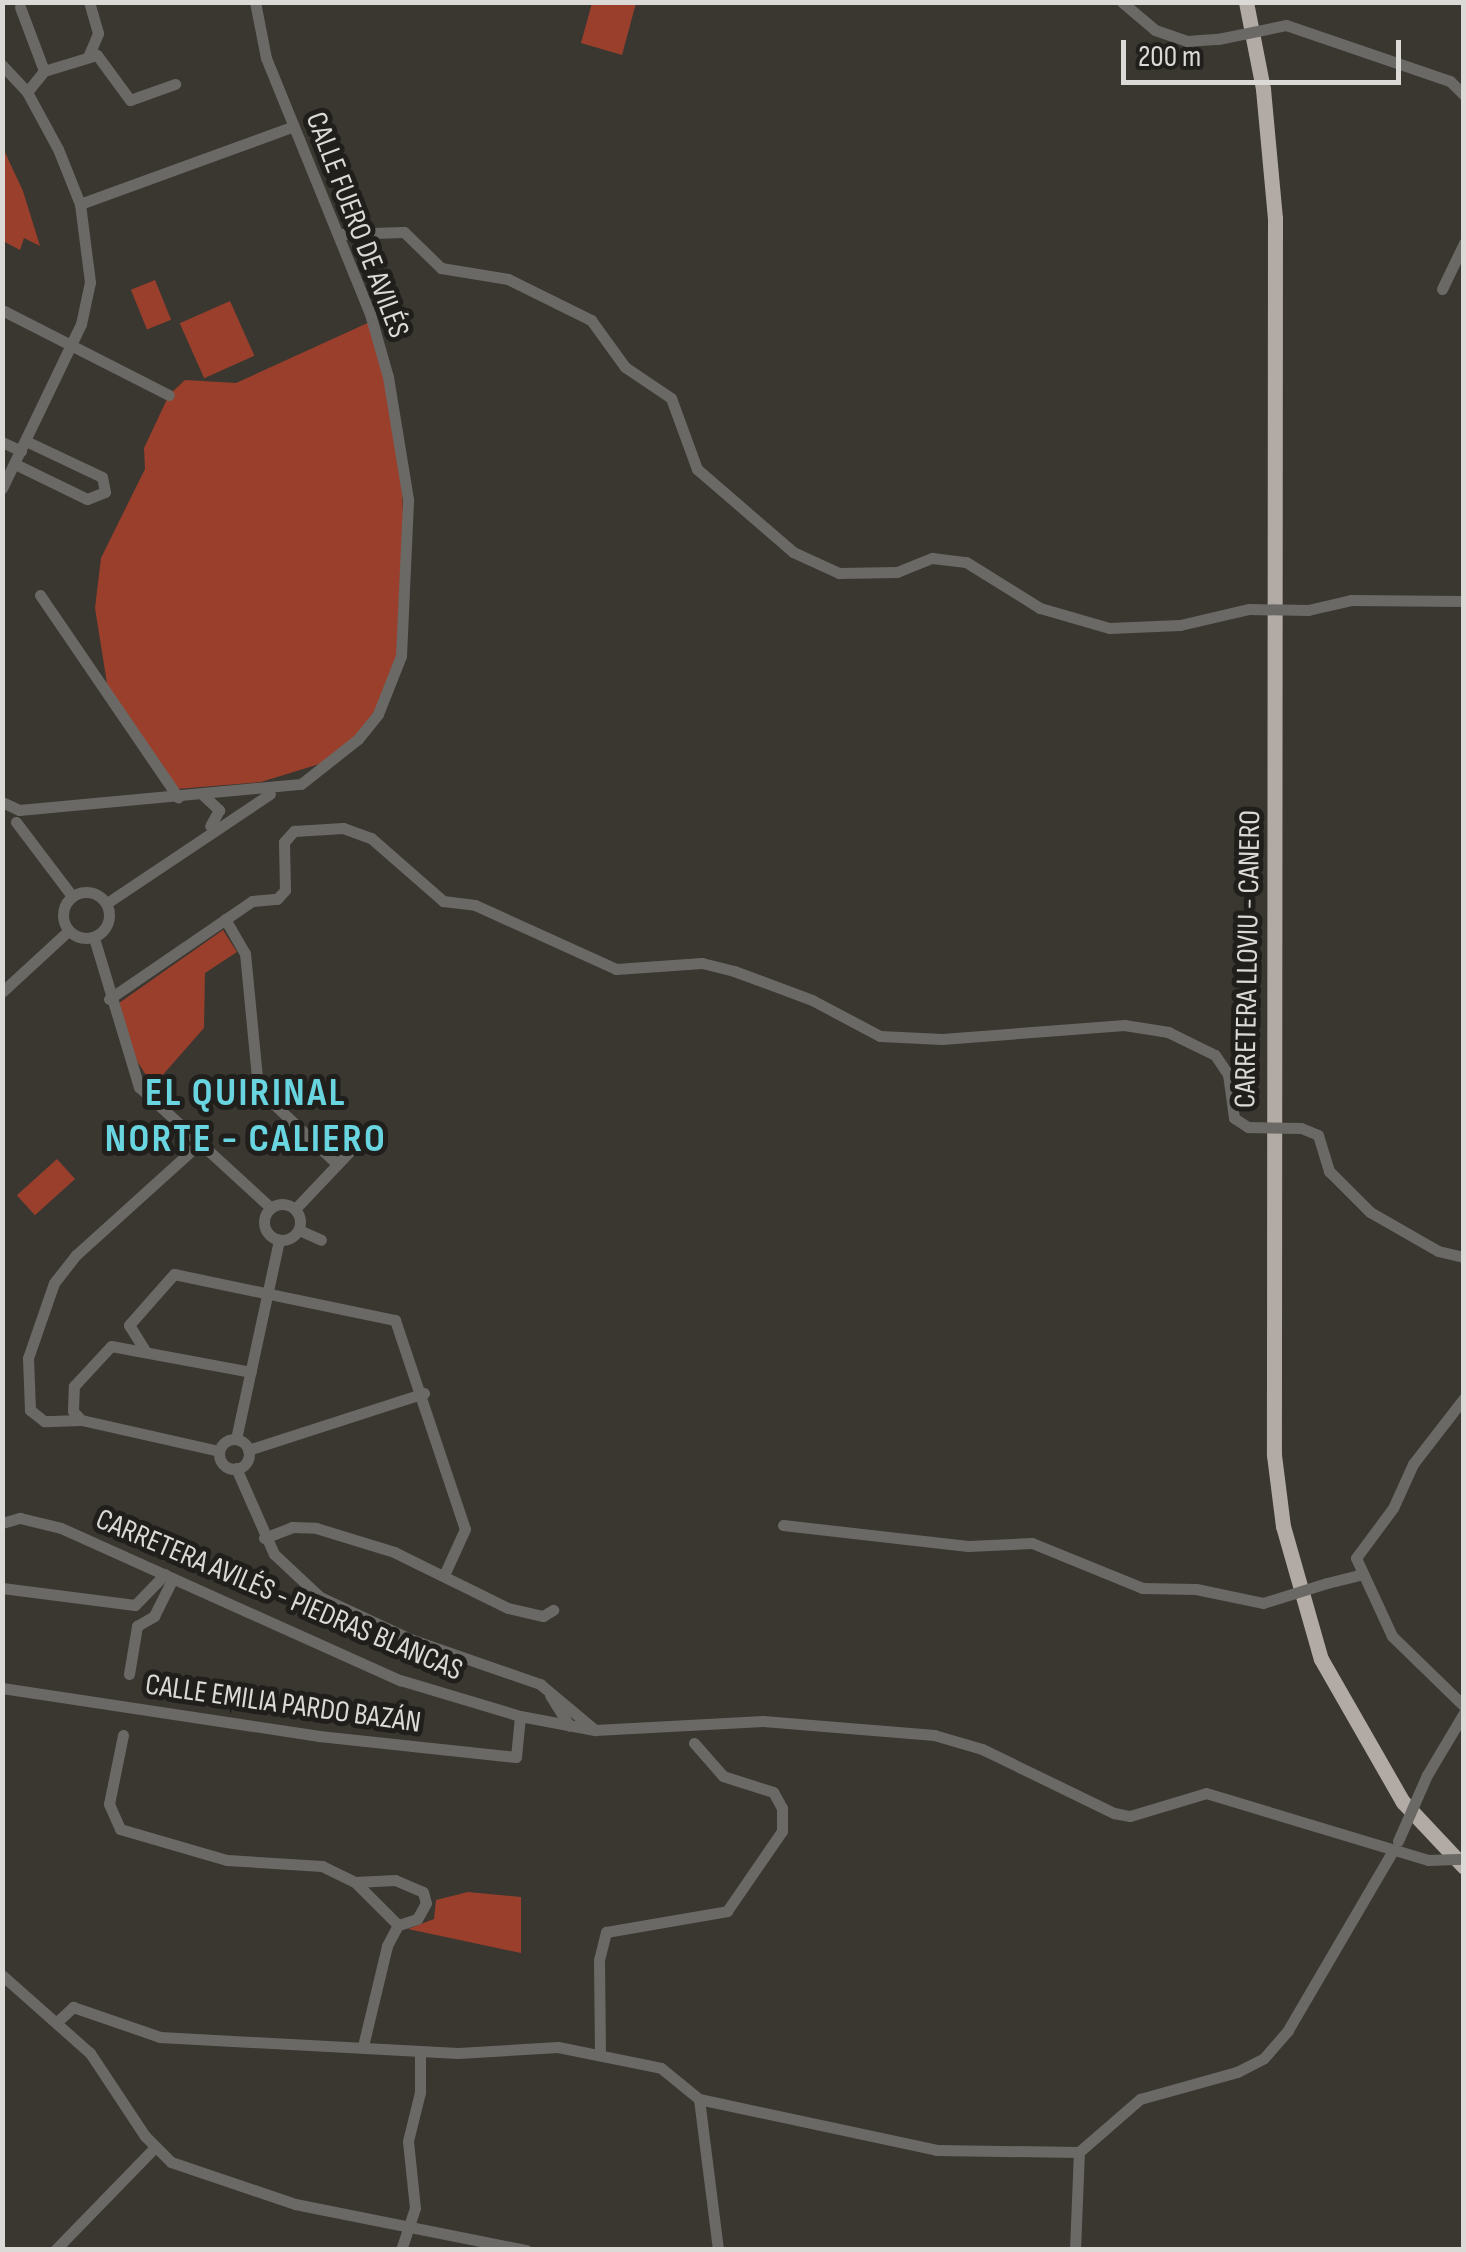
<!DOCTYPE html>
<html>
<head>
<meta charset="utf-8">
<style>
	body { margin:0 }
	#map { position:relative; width:1466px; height:2252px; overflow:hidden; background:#3a3731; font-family:"Sofia Sans Condensed",sans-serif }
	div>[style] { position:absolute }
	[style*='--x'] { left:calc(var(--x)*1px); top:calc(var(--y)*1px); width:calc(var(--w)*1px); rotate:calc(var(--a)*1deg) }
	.green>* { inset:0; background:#993f2c; transform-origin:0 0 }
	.minor>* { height:11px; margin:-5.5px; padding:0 5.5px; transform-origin:5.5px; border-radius:5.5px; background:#6b6966 }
	.minor>.ring { margin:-5.5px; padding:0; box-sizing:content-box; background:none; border:11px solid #6b6966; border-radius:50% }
	.highway>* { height:15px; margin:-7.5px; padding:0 7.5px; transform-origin:7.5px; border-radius:7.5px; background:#b2aaa5 }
	.minor-bridge>* { height:11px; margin:-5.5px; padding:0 5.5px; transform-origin:5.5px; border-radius:5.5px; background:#6b6966 }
	span { translate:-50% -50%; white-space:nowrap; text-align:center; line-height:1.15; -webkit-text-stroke:10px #201f1c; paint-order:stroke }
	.street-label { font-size:30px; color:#dcdad6 }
	.district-label { font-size:40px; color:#69d5e0; font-weight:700; letter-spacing:2.5px }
	.frame { position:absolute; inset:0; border:5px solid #dcdad6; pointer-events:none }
	.scale { position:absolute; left:1121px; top:40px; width:280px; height:45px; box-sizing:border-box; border:5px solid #dcdad6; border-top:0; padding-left:12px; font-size:30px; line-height:35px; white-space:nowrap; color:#dcdad6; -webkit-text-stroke:8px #201f1c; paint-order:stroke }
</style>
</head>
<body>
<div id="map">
	<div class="green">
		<i style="clip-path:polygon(592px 3px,636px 3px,622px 55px,581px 43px)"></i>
		<i style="clip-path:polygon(2px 146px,23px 191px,40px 246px,24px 238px,20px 250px,3px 241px)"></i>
		<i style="left:155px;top:280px;width:43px;height:26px;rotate:68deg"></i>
		<i style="left:230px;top:301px;width:60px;height:55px;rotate:66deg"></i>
		<i style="clip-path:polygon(372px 321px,401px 442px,406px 628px,391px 687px,342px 757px,261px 782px,177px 789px,109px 696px,95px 608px,101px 558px,145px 469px,144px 448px,169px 395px,185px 380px,236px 383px)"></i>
		<i style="clip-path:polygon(223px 930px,237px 952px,205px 973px,204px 1028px,153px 1086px,135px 1058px,119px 1003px)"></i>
		<i style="left:57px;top:1159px;width:27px;height:54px;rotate:48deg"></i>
		<i style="clip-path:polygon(468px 1892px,521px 1897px,521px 1953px,408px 1929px,434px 1919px,436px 1900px)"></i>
	</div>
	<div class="minor">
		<i style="--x:1122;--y:2;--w:43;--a:40.3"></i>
		<i style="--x:1155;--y:30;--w:34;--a:19"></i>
		<i style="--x:1187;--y:41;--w:31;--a:-4"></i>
		<i style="--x:20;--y:7;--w:68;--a:69.4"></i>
		<i style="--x:44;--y:71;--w:27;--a:129"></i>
		<i style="--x:1286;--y:25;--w:173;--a:18.9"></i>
		<i style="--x:1450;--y:81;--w:20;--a:45"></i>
		<i style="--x:88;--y:57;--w:26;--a:-67"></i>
		<i style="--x:98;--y:33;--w:32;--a:-106"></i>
		<i style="--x:2;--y:65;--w:37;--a:47"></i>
		<i style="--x:27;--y:92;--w:65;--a:61.5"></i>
		<i style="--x:58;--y:149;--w:59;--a:68.2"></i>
		<i style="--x:80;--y:204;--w:79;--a:82.7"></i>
		<i style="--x:90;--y:282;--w:43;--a:102.1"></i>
		<i style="--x:81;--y:324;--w:182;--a:115.7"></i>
		<i style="--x:44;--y:71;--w:55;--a:-16.8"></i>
		<i style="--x:97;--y:55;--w:56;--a:53.7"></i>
		<i style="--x:130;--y:100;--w:48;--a:-19.6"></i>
		<i style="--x:80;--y:204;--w:226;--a:-20"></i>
		<i style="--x:339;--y:234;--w:65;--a:-1.8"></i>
		<i style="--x:404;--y:232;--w:52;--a:44.2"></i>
		<i style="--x:441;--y:268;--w:68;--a:9.3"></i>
		<i style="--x:508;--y:279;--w:93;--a:26.3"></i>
		<i style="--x:591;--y:320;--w:58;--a:54.1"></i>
		<i style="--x:625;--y:367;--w:55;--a:34"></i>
		<i style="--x:671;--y:398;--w:76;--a:69.9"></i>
		<i style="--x:697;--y:469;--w:127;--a:40.8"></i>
		<i style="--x:793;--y:552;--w:51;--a:24.5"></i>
		<i style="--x:839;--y:573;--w:58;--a:-1"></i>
		<i style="--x:897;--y:572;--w:38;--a:-22"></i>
		<i style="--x:932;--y:558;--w:34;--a:7"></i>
		<i style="--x:966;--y:562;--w:87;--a:31.9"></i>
		<i style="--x:1040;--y:608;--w:72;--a:16.2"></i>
		<i style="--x:1109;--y:628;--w:71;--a:-2.4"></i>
		<i style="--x:1180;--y:625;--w:71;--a:-13.1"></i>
		<i style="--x:1442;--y:289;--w:51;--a:-64.4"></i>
		<i style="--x:2;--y:310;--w:187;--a:27"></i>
		<i style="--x:2;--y:442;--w:21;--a:25"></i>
		<i style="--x:15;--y:464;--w:80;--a:25.9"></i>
		<i style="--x:87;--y:499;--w:19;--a:-21"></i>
		<i style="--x:105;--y:492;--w:15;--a:-101"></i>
		<i style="--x:102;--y:477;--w:84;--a:-154.7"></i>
		<i style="--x:40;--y:595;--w:245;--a:55.7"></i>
		<i style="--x:1308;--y:610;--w:44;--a:-13.1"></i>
		<i style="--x:1351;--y:600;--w:113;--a:0.5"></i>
		<i style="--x:204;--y:796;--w:21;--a:43"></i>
		<i style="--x:219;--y:810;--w:18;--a:119"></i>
		<i style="--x:2;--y:802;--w:19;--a:25"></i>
		<i style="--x:19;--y:810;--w:283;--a:-5.3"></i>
		<i style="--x:301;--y:784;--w:73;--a:-38.3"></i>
		<i style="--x:358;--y:739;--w:32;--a:-51"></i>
		<i style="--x:378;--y:714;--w:62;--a:-68.4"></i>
		<i style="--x:401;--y:656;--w:157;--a:-87.4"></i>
		<i style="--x:408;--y:499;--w:124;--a:-99.3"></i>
		<i style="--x:388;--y:377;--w:66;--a:-105.9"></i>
		<i style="--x:370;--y:314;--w:276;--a:-112.1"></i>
		<i style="--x:266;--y:58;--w:57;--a:-101.1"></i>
		<i style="--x:16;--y:822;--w:93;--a:52.9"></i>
		<i class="ring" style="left:63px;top:892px;width:35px;height:35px"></i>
		<i style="--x:107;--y:903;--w:196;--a:-33.8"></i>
		<i style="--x:225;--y:919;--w:39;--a:60"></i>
		<i style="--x:245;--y:953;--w:137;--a:84.5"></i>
		<i style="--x:258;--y:1089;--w:109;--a:43.5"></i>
		<i style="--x:94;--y:938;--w:156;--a:73.2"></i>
		<i style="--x:139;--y:1087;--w:179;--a:42.5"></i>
		<i style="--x:2;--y:992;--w:90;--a:-42.7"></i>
		<i style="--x:109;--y:999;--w:173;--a:-34.4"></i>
		<i style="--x:252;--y:901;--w:25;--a:-5"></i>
		<i style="--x:277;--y:899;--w:12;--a:-48"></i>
		<i style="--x:285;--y:890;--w:48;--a:-91.2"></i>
		<i style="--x:284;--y:842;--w:15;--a:-48"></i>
		<i style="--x:294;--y:831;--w:49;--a:-3.5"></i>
		<i style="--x:343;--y:828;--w:30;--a:20"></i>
		<i style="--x:371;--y:838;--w:96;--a:41.2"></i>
		<i style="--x:443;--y:901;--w:32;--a:7"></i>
		<i style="--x:475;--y:905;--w:155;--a:24.4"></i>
		<i style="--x:616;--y:969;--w:86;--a:-4"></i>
		<i style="--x:702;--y:963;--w:33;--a:14"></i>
		<i style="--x:734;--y:971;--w:83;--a:20.4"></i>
		<i style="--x:812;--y:1000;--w:77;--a:27.9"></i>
		<i style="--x:880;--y:1036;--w:62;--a:2.8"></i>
		<i style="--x:942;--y:1039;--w:183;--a:-4.4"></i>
		<i style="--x:1124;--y:1025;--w:45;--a:9"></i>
		<i style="--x:1168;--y:1032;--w:52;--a:26.1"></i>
		<i style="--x:1215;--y:1055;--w:23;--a:56"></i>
		<i style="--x:1228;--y:1074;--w:44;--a:82.2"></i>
		<i style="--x:1234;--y:1118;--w:17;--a:33"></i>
		<i style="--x:1301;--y:1128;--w:18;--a:22"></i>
		<i style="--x:1318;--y:1135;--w:38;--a:73"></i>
		<i style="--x:1329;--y:1171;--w:58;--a:45"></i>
		<i style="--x:1370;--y:1212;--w:78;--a:29.8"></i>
		<i style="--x:1438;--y:1251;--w:27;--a:13"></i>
		<i class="ring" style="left:264px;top:1204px;width:25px;height:25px"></i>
		<i style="--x:295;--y:1209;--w:83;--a:-46.5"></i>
		<i style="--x:299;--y:1230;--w:24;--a:24"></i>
		<i style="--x:144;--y:1349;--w:28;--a:-122"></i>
		<i style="--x:129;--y:1325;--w:68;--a:-48.6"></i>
		<i style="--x:174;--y:1274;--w:226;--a:11.8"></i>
		<i style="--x:395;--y:1320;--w:220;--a:71.5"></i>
		<i style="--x:465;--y:1529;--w:51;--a:114.5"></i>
		<i style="--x:1464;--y:1398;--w:83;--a:127.7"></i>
		<i style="--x:1413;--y:1464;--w:48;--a:114.4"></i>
		<i style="--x:1393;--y:1508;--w:62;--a:126.5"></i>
		<i style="--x:1356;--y:1558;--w:86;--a:65.2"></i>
		<i style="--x:1392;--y:1636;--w:100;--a:44.2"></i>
		<i style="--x:81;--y:1420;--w:37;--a:178"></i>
		<i style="--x:44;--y:1421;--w:18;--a:-142"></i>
		<i style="--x:30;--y:1410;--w:52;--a:-92.2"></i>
		<i style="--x:28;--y:1358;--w:79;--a:-70.9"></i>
		<i style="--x:54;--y:1283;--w:36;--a:-52"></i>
		<i style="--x:76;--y:1255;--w:167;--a:-42.1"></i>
		<i style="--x:236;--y:1439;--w:204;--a:-77.8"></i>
		<i class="ring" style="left:219px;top:1439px;width:19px;height:19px"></i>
		<i style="--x:248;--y:1450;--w:185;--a:-17.9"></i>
		<i style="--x:219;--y:1451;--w:141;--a:-167.3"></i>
		<i style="--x:81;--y:1420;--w:12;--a:-132"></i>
		<i style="--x:73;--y:1411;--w:25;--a:-88"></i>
		<i style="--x:74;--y:1386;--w:54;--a:-47.2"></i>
		<i style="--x:111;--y:1346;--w:142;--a:10.5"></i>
		<i style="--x:236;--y:1468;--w:94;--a:66.2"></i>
		<i style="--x:274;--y:1554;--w:63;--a:43.1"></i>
		<i style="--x:320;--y:1597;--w:99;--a:25"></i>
		<i style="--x:410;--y:1639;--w:138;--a:19.1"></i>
		<i style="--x:540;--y:1684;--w:72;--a:39.9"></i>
		<i style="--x:2;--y:1523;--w:19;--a:-16"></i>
		<i style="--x:20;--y:1518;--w:42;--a:13.7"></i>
		<i style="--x:61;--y:1528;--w:372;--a:24.2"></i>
		<i style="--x:400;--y:1680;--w:125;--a:16.7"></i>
		<i style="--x:520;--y:1716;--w:76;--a:10.6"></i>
		<i style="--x:595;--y:1730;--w:168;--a:-3.1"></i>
		<i style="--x:763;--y:1721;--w:172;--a:4.7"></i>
		<i style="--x:934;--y:1735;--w:50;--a:16.3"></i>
		<i style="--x:982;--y:1749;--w:147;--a:25.9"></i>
		<i style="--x:1114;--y:1813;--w:16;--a:11"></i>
		<i style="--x:1130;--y:1816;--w:79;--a:-16.8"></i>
		<i style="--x:1206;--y:1793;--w:232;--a:16.8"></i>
		<i style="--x:783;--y:1525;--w:186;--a:6.5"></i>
		<i style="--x:968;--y:1546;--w:64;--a:-2.7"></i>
		<i style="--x:1032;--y:1543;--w:119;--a:22.2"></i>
		<i style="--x:1142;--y:1588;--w:54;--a:1.1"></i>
		<i style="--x:1196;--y:1589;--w:68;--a:11.8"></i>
		<i style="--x:264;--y:1538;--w:30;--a:-21"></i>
		<i style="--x:292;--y:1527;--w:24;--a:2"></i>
		<i style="--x:316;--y:1528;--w:82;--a:17.1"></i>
		<i style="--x:394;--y:1552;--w:127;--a:26.2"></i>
		<i style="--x:508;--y:1608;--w:36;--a:13"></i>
		<i style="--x:543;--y:1616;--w:12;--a:-31"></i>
		<i style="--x:1327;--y:1583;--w:37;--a:-14"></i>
		<i style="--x:2;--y:1588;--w:134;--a:7.3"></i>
		<i style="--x:135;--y:1605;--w:43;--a:-45.9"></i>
		<i style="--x:129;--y:1674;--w:49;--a:-80.5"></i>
		<i style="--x:137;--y:1626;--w:20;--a:-30"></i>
		<i style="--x:154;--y:1616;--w:42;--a:-63.4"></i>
		<i style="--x:2;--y:1688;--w:321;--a:8.6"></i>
		<i style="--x:319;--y:1736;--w:198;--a:6.1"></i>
		<i style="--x:516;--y:1757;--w:41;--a:-84.4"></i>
		<i style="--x:550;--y:1695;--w:36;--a:58"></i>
		<i style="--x:123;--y:1735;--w:70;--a:101.5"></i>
		<i style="--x:109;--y:1804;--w:27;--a:66"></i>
		<i style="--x:120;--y:1829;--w:111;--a:16.2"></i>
		<i style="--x:227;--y:1860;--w:95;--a:3.6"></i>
		<i style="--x:322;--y:1866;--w:37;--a:26"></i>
		<i style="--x:355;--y:1882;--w:40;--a:-2.9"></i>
		<i style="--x:395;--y:1880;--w:30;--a:23"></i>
		<i style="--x:423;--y:1892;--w:11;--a:75"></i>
		<i style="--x:426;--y:1903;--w:18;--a:119"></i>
		<i style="--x:417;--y:1919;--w:20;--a:162"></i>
		<i style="--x:398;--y:1925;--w:24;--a:118"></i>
		<i style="--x:387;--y:1946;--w:103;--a:103.5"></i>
		<i style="--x:1427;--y:1775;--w:72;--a:-59.2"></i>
		<i style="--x:355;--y:1882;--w:61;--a:45"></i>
		<i style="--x:2;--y:1975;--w:118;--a:41.6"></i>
		<i style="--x:90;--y:2053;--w:100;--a:56.5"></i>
		<i style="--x:145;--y:2136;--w:37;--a:45"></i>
		<i style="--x:171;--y:2162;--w:131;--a:18.7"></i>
		<i style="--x:295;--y:2204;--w:236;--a:11.3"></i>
		<i style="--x:58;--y:2021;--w:21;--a:-43"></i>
		<i style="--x:73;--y:2007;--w:92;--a:19"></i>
		<i style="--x:160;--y:2037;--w:298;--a:3.1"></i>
		<i style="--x:458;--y:2053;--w:100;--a:-3.4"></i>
		<i style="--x:558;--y:2047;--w:105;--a:11.5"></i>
		<i style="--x:661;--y:2068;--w:49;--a:39.2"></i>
		<i style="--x:699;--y:2099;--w:242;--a:12.1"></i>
		<i style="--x:936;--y:2150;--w:143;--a:0.8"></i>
		<i style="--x:600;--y:2055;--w:95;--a:-90.6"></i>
		<i style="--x:599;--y:1960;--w:29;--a:-76"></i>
		<i style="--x:606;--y:1932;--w:123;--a:-9.8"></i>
		<i style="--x:727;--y:1911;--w:97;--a:-55.5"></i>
		<i style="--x:782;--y:1831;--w:23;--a:-90"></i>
		<i style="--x:782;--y:1808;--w:18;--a:-119"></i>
		<i style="--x:773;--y:1792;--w:52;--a:-162.3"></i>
		<i style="--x:723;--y:1776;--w:44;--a:-131.3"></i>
		<i style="--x:699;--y:2099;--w:152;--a:82.8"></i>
		<i style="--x:55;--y:2250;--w:144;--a:-45.8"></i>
		<i style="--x:401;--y:2250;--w:44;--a:-71.6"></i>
		<i style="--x:415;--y:2208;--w:67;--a:-96"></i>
		<i style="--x:408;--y:2141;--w:50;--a:-76.2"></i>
		<i style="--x:420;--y:2092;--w:40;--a:-90"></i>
		<i style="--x:1075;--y:2250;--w:98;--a:-87.7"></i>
		<i style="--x:1079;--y:2152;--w:81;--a:-41"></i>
		<i style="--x:1140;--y:2099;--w:101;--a:-15.6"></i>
		<i style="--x:1237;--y:2072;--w:30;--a:-27"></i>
		<i style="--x:1264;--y:2058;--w:37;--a:-49"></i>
		<i style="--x:1288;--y:2030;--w:208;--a:-59.7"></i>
	</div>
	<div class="highway">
		<i style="--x:1246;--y:2;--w:89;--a:78.9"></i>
		<i style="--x:1263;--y:89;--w:130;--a:84.7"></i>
		<i style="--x:1275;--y:218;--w:1237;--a:90.05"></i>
		<i style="--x:1274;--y:1455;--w:72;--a:82.8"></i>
		<i style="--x:1283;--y:1526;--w:138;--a:74.1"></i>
		<i style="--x:1321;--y:1659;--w:165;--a:60.2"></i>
		<i style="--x:1403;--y:1802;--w:89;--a:46.8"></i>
	</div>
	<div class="minor-bridge">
		<i style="--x:1218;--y:39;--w:69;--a:-11.6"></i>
		<i style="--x:1249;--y:609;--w:59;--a:1"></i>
		<i style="--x:1248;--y:1127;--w:53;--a:1.1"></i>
		<i style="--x:1263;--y:1603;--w:67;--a:-17.4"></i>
		<i style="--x:1398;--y:1841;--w:72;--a:-66.3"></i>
		<i style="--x:1428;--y:1860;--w:36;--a:-2"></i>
	</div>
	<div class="street-label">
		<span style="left:357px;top:225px;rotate:69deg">CALLE FUERO DE AVILÉS</span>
		<span style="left:1248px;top:959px;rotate:-89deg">CARRETERA LLOVIU - CANERO</span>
		<span style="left:279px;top:1595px;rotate:23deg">CARRETERA AVILÉS - PIEDRAS BLANCAS</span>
		<span style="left:283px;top:1704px;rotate:8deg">CALLE EMILIA PARDO BAZÁN</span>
	</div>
	<div class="district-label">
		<span style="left:246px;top:1116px">EL QUIRINAL<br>NORTE - CALIERO</span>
	</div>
	<div class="frame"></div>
	<div class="scale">200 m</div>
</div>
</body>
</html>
